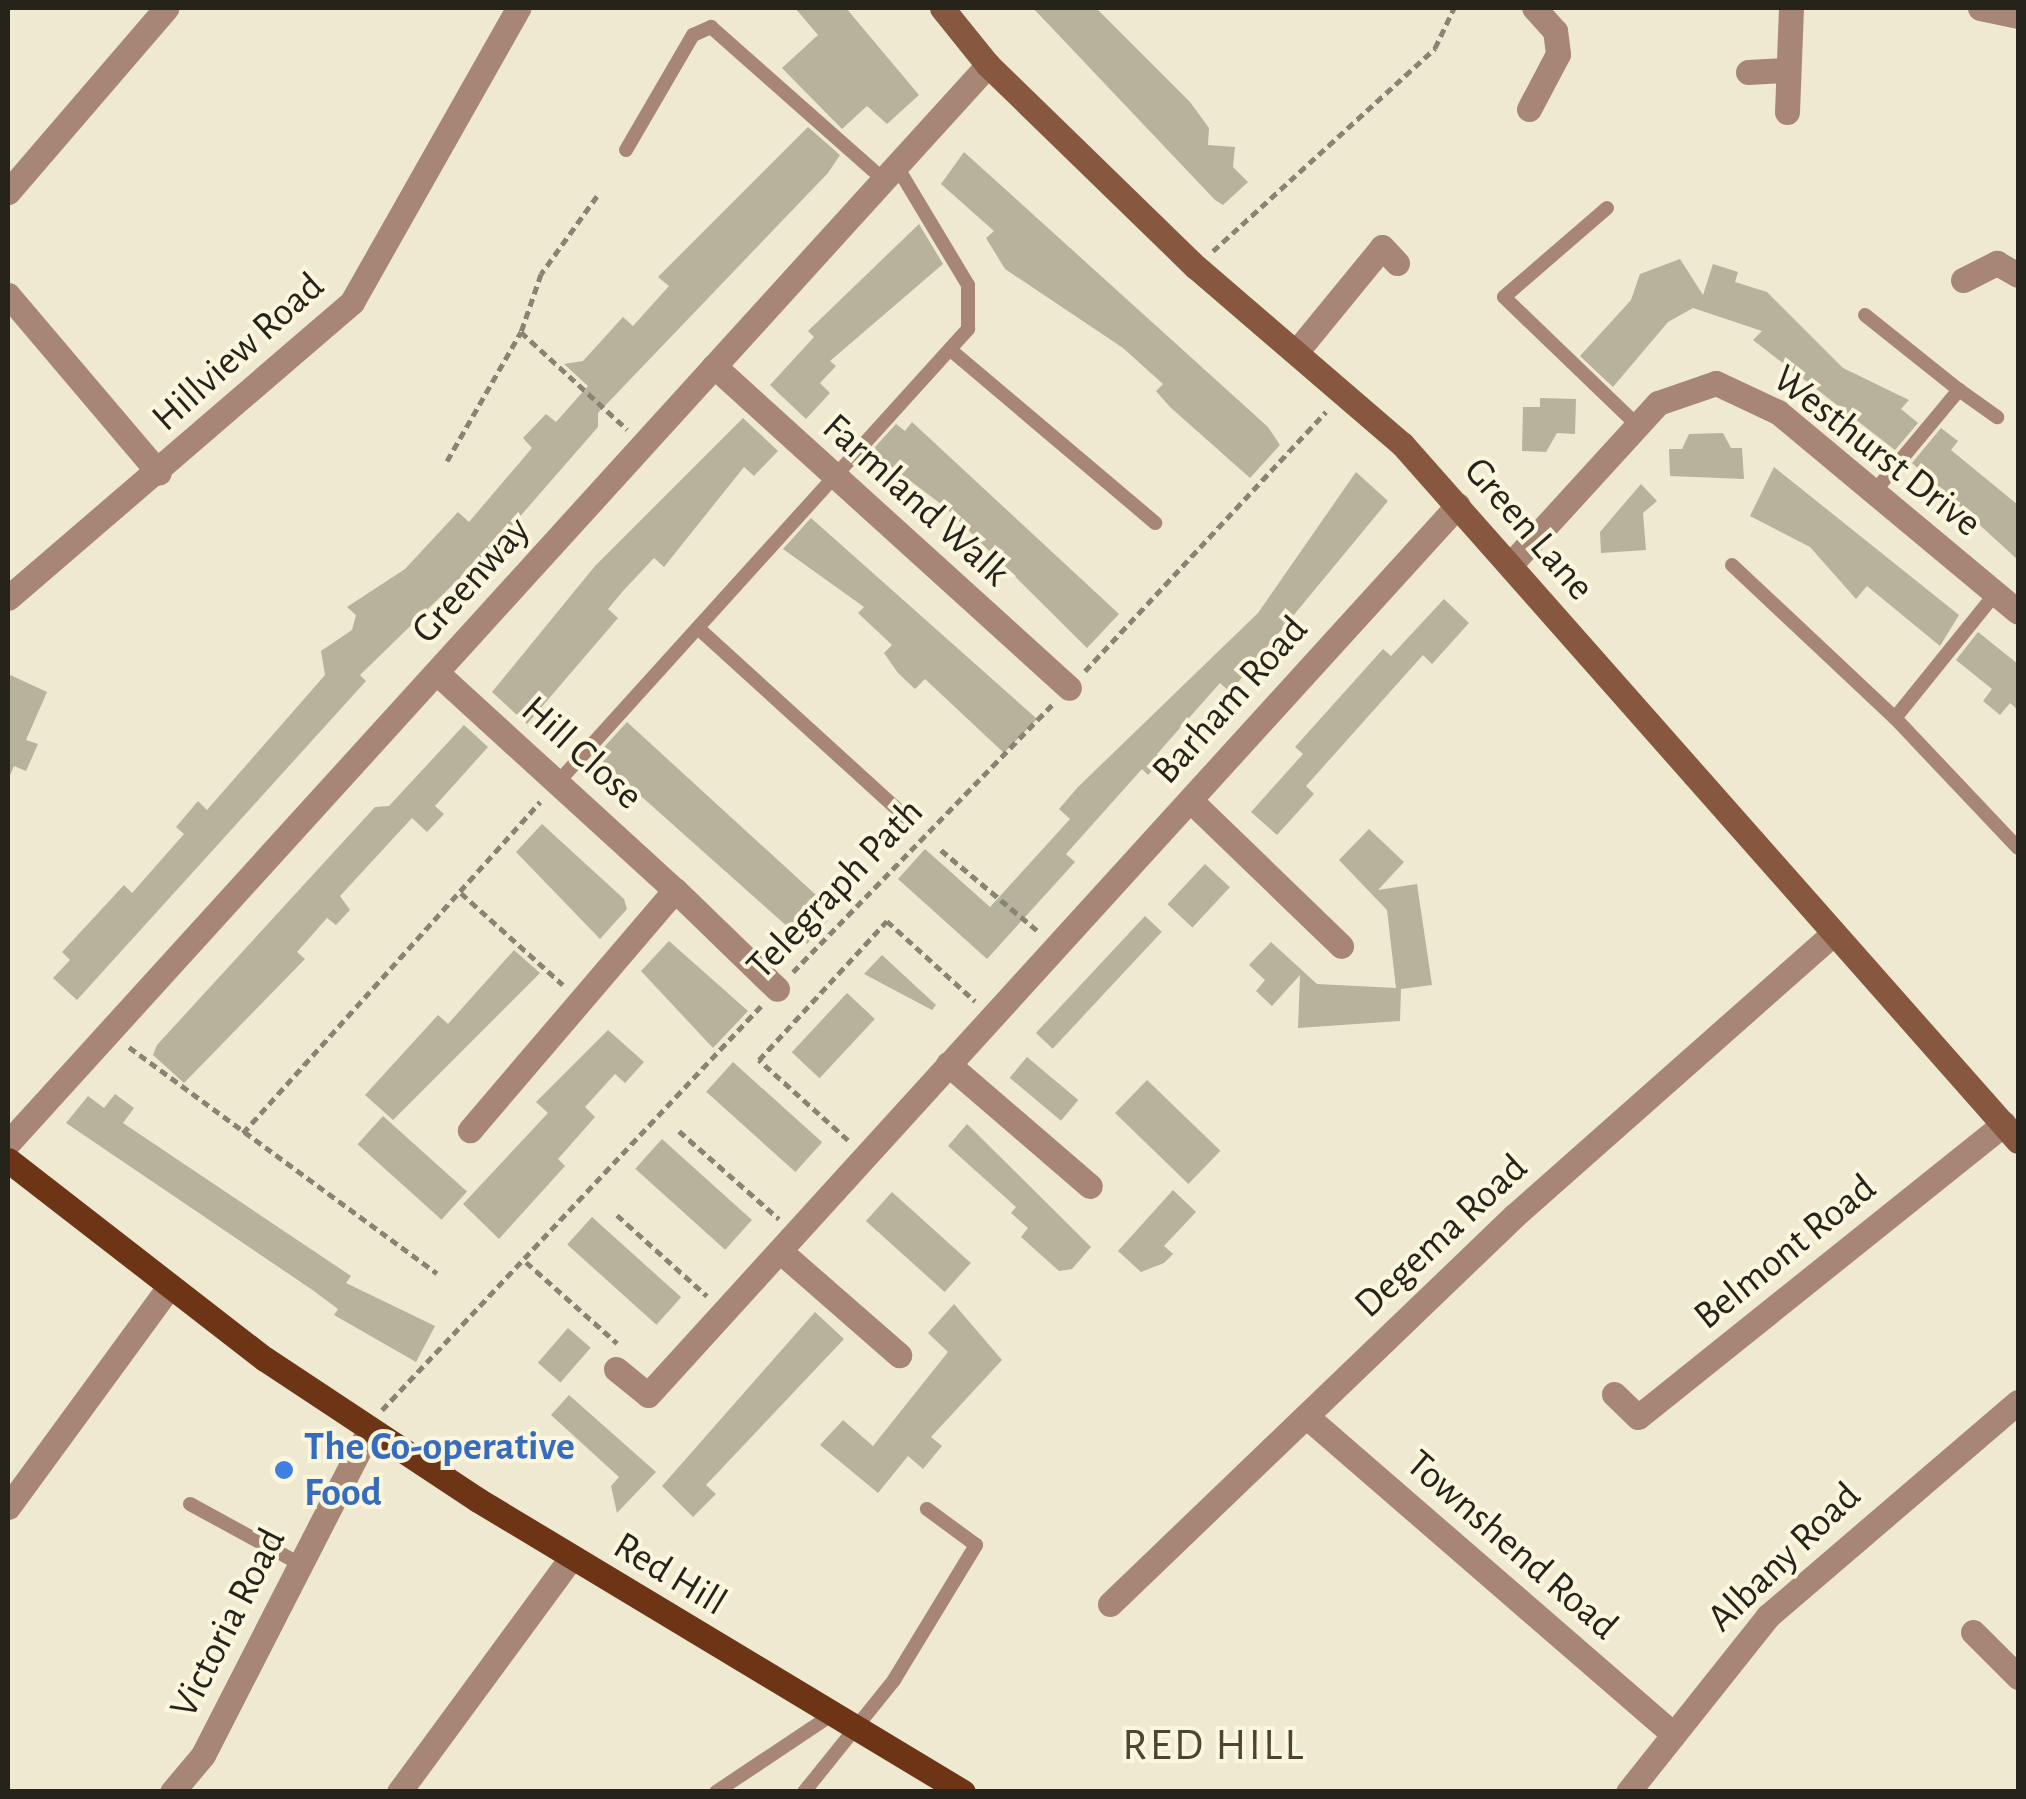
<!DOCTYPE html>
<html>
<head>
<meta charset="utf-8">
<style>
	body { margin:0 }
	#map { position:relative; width:2026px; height:1799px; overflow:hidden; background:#eee9d0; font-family:"Alegreya Sans",sans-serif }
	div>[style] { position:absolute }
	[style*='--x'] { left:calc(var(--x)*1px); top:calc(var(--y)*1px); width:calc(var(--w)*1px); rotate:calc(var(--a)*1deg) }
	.building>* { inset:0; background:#b7b29b; transform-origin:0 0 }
	.path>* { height:5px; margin-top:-2.5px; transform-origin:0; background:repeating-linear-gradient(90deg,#878473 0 8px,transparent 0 13px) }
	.service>* { height:14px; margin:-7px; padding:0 7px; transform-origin:7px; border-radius:7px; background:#a88676 }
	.minor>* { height:25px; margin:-12.5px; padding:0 12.5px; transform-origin:12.5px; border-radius:12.5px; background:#a88676 }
	.tertiary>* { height:25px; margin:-12.5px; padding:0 12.5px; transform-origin:12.5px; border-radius:12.5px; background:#a88676 }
	.secondary>* { height:25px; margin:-12.5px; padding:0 12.5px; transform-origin:12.5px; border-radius:12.5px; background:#875740 }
	.primary>* { height:25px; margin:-12.5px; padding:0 12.5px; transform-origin:12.5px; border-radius:12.5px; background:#6d3516 }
	.dots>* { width:28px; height:28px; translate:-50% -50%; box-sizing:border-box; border:5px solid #fbf6dd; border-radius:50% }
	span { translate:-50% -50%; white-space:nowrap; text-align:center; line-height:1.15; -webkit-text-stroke:8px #fbf6dd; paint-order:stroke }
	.street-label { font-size:40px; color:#25231a }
	.shop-label { font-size:40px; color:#366cbe; font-weight:700 }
	.left { translate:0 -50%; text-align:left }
	.quarter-label { font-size:45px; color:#4b4632; letter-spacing:2.5px }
	.frame { position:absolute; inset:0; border:10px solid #25231a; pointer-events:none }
</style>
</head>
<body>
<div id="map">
	<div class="building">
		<i style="clip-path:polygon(795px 8px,846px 8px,919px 95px,887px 124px,867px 106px,842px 129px,782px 68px,818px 35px)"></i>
		<i style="clip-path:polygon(1033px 8px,1096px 8px,1190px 102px,1209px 128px,1208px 145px,1235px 147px,1233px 167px,1248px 182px,1223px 205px,1215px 200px)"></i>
		<i style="clip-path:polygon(808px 127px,840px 155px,828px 173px,598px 413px,598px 427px,502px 537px,360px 675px,366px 681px,77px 1000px,53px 978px,70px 960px,62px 952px,124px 885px,132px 893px,184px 834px,176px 827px,198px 801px,207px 810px,325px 675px,321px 651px,352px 630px,356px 615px,347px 607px,405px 569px,458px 512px,469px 522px,532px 448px,523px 438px,546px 414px,556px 422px,588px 386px,564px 364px,583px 361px,623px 317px,633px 326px,669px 286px,658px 277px)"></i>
		<i style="clip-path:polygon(964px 152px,1268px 427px,1280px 445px,1250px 478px,1170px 407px,1156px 391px,1163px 384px,1123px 348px,1005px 269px,986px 238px,994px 231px,941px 184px)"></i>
		<i style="clip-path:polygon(919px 224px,943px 264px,830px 361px,836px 366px,820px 383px,830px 393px,806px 419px,770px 385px,814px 337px,808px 331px)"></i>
		<i style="clip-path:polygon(1680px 259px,1703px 295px,1713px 264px,1738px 272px,1735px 282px,1767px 292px,1843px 368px,1909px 400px,1901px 409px,1918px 423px,1895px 450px,1753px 340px,1762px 331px,1693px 308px,1668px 322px,1613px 387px,1580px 356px,1631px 300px,1640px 274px)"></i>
		<i style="clip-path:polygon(1540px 398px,1576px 399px,1575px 434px,1557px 433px,1546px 452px,1522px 451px,1523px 407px,1540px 407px)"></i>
		<i style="clip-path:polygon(743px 418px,778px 451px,754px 476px,744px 467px,664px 567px,654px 558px,623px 591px,608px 609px,618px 618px,527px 724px,492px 692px,595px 566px)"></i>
		<i style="clip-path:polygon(912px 422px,1119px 614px,1087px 648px,946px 508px,879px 457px,875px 447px,896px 424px,905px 431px)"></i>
		<i style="clip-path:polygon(1941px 428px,1958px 441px,1951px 450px,2018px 505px,2018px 560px,1912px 463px)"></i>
		<i style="clip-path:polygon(1723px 433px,1731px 448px,1742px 448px,1744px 479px,1670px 476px,1669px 449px,1682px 449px,1689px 434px)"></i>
		<i style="clip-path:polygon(1774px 467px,1959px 615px,1940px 646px,1867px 586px,1856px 599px,1810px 547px,1750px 516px)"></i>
		<i style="clip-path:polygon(1356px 472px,1388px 501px,1230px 692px,1220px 683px,1157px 754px,1163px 759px,1148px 775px,1142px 769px,1066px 854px,1075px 862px,987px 959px,898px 879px,925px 849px,990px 907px,1070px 819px,1059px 809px,1078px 787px,1258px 613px)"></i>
		<i style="clip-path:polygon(1641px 484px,1657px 501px,1643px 513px,1646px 550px,1601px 553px,1600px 532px)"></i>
		<i style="clip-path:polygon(811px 518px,1037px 719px,1004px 753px,925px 679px,915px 689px,898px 673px,884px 653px,892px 645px,858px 613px,864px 607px,783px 549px)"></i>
		<i style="clip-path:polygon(1444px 599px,1469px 623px,1432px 664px,1423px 655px,1306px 786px,1314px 794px,1277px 835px,1251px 812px,1303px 754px,1295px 747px,1383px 649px,1391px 656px)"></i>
		<i style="clip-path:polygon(1978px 632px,2018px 664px,2018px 710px,2010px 703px,2000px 715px,1983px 701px,1992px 689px,1956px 660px)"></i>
		<i style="clip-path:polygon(8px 674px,47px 692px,26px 740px,38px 744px,26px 771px,14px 766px,8px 780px)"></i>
		<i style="clip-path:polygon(627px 722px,816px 895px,809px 902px,828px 920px,807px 944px,596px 756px)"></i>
		<i style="clip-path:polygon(464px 725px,488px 747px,435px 806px,444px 814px,427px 832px,412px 818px,340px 896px,350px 910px,336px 925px,327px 918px,297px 952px,305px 959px,184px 1083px,153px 1055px,157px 1045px,375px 807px,389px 806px)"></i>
		<i style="clip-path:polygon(542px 824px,624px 899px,627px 909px,600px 939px,516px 852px)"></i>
		<i style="clip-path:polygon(1369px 829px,1404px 862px,1378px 890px,1417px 884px,1432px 985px,1401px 989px,1400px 1021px,1298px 1028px,1300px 975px,1272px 1006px,1256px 991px,1265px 980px,1249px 965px,1271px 942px,1317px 984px,1396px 988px,1387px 910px,1339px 860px)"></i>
		<i style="left:1205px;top:864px;width:34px;height:55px;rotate:43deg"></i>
		<i style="left:1145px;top:916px;width:23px;height:160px;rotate:43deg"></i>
		<i style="clip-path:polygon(669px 941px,748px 1011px,713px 1048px,641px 971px)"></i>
		<i style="clip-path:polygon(514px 950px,540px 973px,393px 1120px,365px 1095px,438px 1015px,448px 1024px)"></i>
		<i style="clip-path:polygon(882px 955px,936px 1005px,932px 1010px,864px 974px)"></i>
		<i style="left:847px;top:993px;width:38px;height:81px;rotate:43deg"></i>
		<i style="clip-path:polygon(608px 1030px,644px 1062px,625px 1083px,615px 1074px,585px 1107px,595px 1117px,558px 1159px,565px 1166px,499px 1239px,463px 1204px,548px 1113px,536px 1102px)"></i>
		<i style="left:1027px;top:1057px;width:67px;height:27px;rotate:40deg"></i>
		<i style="left:733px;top:1062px;width:120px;height:40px;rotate:42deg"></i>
		<i style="left:1147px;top:1080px;width:102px;height:46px;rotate:44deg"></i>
		<i style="clip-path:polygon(115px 1094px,134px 1108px,123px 1123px,351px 1276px,346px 1283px,435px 1326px,416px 1362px,334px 1315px,338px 1309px,311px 1289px,66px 1123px,88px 1096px,104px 1108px)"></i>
		<i style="left:383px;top:1116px;width:113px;height:38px;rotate:42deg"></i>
		<i style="clip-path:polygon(967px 1124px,1091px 1247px,1072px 1269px,1059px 1271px,1021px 1237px,1028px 1228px,1011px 1213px,1016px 1207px,948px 1146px)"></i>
		<i style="left:662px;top:1139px;width:121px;height:40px;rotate:42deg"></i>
		<i style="clip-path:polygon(1173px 1190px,1196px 1212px,1164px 1246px,1173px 1254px,1164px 1263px,1141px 1272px,1118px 1251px)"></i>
		<i style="left:892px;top:1192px;width:106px;height:39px;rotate:42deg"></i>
		<i style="left:592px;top:1217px;width:120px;height:37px;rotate:42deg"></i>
		<i style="clip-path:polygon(954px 1304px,1002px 1360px,931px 1437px,942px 1446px,923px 1469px,908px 1456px,878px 1493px,820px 1445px,843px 1420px,873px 1446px,948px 1352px,928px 1333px)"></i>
		<i style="clip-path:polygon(815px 1312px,844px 1339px,706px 1485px,716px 1494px,693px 1517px,662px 1486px)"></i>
		<i style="left:568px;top:1328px;width:30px;height:46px;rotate:41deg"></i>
		<i style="clip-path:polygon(569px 1395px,656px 1472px,617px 1513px,611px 1486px,619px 1477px,551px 1415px)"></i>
	</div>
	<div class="path">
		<i style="--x:597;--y:196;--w:96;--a:125.7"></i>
		<i style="--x:541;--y:274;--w:61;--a:109"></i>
		<i style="--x:521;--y:332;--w:144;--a:42.5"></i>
		<i style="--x:1213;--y:251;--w:301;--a:-42.4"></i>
		<i style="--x:1435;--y:48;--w:44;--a:-64.6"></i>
		<i style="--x:447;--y:461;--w:149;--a:-60.2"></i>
		<i style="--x:1085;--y:671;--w:354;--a:-47.1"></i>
		<i style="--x:941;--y:850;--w:128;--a:39.9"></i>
		<i style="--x:461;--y:893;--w:137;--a:42"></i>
		<i style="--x:793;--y:972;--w:373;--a:-45.9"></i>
		<i style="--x:129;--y:1047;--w:382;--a:36.3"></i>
		<i style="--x:679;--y:1131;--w:133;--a:41.3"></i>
		<i style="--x:243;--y:1133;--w:445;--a:-48.1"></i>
		<i style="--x:848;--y:1140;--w:120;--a:-138"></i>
		<i style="--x:759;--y:1060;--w:189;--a:-47.4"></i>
		<i style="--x:887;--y:921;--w:119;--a:42.3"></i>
		<i style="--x:617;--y:1215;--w:121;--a:42"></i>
		<i style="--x:526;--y:1262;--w:122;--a:41.7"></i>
		<i style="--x:382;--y:1410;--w:554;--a:-46.83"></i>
	</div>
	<div class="service">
		<i style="--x:626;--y:150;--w:133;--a:-59.8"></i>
		<i style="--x:693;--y:35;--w:20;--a:-24"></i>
		<i style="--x:711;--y:27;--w:231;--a:41.5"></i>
		<i style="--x:1607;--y:208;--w:136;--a:139.2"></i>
		<i style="--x:1504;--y:297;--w:185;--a:43.9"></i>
		<i style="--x:1865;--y:315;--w:120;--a:38.6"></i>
		<i style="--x:953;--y:352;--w:265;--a:40.2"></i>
		<i style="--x:1874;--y:492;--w:133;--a:-50.2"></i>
		<i style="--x:1959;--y:390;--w:47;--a:35.4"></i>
		<i style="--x:1732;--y:565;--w:224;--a:43.2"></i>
		<i style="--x:1895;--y:718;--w:161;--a:-51.1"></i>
		<i style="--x:698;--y:628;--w:281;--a:42.3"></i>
		<i style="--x:1895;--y:718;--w:179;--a:46.6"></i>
		<i style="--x:559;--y:781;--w:610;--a:-47.86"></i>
		<i style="--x:968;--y:329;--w:44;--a:-90"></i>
		<i style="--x:968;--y:285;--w:138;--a:-121"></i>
		<i style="--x:190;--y:1504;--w:125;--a:28.6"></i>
		<i style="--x:716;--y:1792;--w:141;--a:-33.7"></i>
		<i style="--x:804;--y:1792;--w:144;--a:-51.2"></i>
		<i style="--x:894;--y:1680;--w:158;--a:-58.7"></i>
		<i style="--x:976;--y:1545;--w:61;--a:-143.7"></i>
	</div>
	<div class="minor">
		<i style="--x:1980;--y:8;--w:39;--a:12"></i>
		<i style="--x:1748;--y:72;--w:37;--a:-3"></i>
		<i style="--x:1529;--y:109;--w:62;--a:-62.2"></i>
		<i style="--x:1558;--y:54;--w:23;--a:-97"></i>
		<i style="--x:1555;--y:31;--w:31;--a:-132"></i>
		<i style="--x:1787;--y:112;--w:104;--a:-87.8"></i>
		<i style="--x:8;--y:192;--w:243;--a:-49.3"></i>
		<i style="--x:1963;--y:280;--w:38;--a:-27"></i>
		<i style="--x:1997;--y:263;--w:24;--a:30"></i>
		<i style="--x:8;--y:295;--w:233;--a:49.7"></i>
		<i style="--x:1297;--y:351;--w:134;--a:-50.7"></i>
		<i style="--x:1382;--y:247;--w:22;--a:47"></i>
		<i style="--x:714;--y:366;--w:479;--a:42.2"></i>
		<i style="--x:1511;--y:564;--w:218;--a:-47.6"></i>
		<i style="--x:1658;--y:403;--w:61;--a:-19"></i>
		<i style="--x:1716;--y:383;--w:68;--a:25.1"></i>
		<i style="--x:1778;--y:412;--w:312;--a:39.8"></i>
		<i style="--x:8;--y:598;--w:454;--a:-40.7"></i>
		<i style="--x:352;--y:302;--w:338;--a:-60.5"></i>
		<i style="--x:437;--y:673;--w:322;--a:42.4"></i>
		<i style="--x:675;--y:890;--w:316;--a:130.5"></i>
		<i style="--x:1190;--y:800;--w:210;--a:44"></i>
		<i style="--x:675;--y:890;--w:142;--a:44.1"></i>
		<i style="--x:948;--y:1064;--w:187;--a:40.7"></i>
		<i style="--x:8;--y:1143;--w:1457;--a:-47.73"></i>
		<i style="--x:781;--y:1252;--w:157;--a:41.1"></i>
		<i style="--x:616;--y:1369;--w:41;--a:39.1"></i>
		<i style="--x:648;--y:1395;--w:1203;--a:-47.69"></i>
		<i style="--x:1614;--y:1394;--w:33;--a:44"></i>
		<i style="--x:1638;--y:1417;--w:469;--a:-38.7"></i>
		<i style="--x:1306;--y:1416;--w:479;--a:40.9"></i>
		<i style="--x:8;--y:1507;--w:273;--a:-53.8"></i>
		<i style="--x:1110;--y:1604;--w:560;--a:-43.84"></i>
		<i style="--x:1514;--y:1216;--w:427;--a:-41.5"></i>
		<i style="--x:1973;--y:1632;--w:64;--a:45"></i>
		<i style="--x:172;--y:1792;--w:48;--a:-50"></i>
		<i style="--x:203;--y:1755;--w:366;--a:-62.9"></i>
		<i style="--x:399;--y:1792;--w:290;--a:-53.7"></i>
	</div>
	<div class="tertiary">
		<i style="--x:1628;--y:1792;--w:225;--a:-51.5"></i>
		<i style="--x:1768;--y:1616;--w:329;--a:-40.6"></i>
	</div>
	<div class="secondary">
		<i style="--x:942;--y:8;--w:73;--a:51.1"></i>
		<i style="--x:988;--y:65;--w:290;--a:44.2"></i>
		<i style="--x:1196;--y:267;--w:272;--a:40.7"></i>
		<i style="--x:1402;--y:444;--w:930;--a:48.53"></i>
	</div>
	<div class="primary">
		<i style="--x:8;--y:1160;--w:325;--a:37.8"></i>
		<i style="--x:265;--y:1359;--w:255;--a:33.5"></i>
		<i style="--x:478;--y:1500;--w:566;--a:31.05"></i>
	</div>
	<div class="dots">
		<i style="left:284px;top:1470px;background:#3f7fe0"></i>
	</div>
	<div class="street-label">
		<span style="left:238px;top:352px;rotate:-42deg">Hillview Road</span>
		<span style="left:1877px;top:451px;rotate:38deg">Westhurst Drive</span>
		<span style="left:916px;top:500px;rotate:42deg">Farmland Walk</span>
		<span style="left:1529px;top:529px;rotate:49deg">Green Lane</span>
		<span style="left:471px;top:580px;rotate:-48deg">Greenway</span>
		<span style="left:1230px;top:700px;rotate:-48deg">Barham Road</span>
		<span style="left:582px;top:753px;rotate:42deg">Hill Close</span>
		<span style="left:835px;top:889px;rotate:-46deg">Telegraph Path</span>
		<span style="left:1441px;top:1236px;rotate:-43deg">Degema Road</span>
		<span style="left:1785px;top:1252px;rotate:-39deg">Belmont Road</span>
		<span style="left:1512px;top:1545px;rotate:41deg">Townshend Road</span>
		<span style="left:1784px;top:1557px;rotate:-44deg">Albany Road</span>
		<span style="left:670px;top:1574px;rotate:31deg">Red Hill</span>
		<span style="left:228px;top:1623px;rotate:-63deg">Victoria Road</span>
	</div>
	<div class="shop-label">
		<span class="left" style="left:304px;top:1470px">The Co-operative<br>Food</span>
	</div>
	<div class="quarter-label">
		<span style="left:1214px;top:1746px">RED HILL</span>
	</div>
	<div class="frame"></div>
</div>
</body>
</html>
